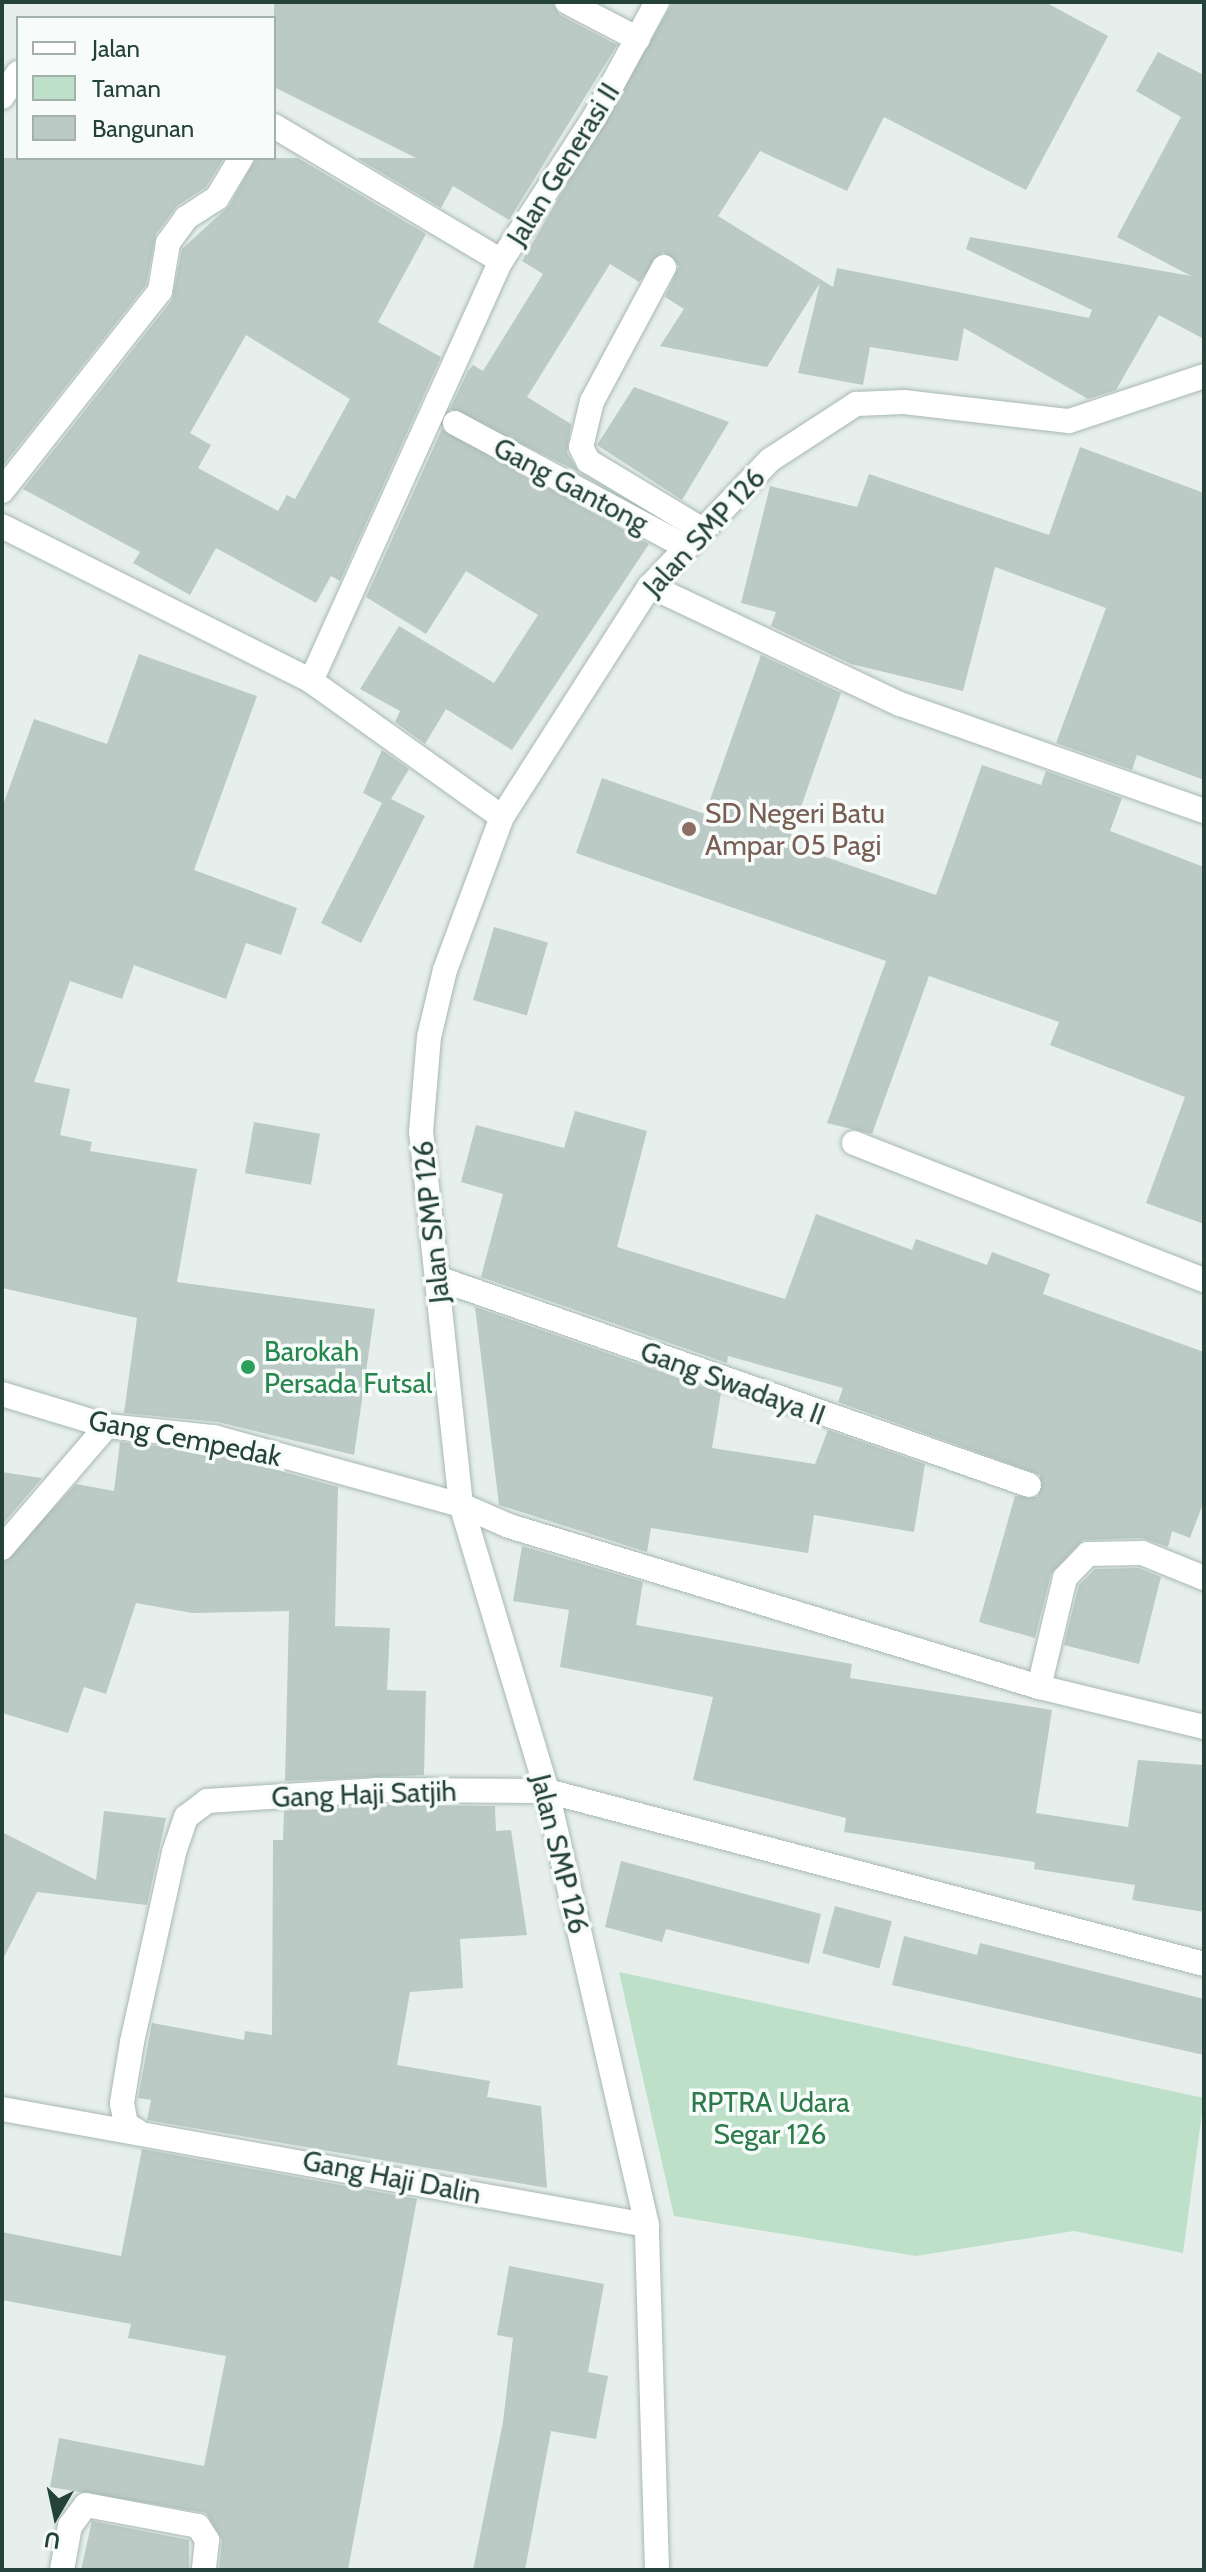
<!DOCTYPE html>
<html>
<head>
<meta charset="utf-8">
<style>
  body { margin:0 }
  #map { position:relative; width:1206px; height:2572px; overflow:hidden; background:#e6efeb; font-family:Cabin,sans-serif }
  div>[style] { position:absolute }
  .green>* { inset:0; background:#bfe0c8 }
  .building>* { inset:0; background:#bbcac4; transform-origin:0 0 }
  .roads { filter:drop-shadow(0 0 2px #a8b8b2) drop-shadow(0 0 2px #a8b8b2) }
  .street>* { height:24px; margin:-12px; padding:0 12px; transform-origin:12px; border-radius:12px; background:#fff }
  .dots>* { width:22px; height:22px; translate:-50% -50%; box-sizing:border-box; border:4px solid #f7fbf9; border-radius:50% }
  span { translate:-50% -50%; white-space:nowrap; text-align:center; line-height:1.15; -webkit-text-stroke:7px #f7fbf9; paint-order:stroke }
  .street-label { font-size:28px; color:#24423a }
  .education-label { font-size:28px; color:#785e54 }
  .left { translate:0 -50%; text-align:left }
  .leisure-label { font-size:28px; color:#27864d }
  .park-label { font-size:28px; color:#2d7a4b }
  .frame { position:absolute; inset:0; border:4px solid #24423a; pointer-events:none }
  .legend { position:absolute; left:16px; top:16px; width:260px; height:144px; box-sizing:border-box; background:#f7fbf9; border:2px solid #a3b1ad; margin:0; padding:10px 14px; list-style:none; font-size:24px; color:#24423a }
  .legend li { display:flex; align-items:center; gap:16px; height:40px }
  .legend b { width:40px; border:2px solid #a3b1ad }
  .north { position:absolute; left:16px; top:2476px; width:80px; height:80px; -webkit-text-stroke:6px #f7fbf9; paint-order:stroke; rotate:189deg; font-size:22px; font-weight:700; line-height:32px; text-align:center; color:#24423a }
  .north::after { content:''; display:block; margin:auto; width:28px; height:36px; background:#24423a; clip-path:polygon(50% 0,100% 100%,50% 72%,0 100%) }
</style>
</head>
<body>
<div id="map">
  <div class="green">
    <div style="clip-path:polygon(619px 1972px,1204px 2098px,1183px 2253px,1074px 2231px,916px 2256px,674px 2216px)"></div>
  </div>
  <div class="building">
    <div style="clip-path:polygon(274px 2px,552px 2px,560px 15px,617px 45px,509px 220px,453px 186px,441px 208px,357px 158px,416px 158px,274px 87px)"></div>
    <div style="clip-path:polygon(673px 2px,1045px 2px,1108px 36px,1026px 190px,884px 117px,847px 191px,760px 151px,718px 216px,833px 287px,837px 268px,1089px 318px,1092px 310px,966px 249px,970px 237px,1191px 276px,1117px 237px,1181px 117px,1136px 91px,1158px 52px,1204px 75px,1204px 339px,1159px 315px,1116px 390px,1088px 399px,964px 328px,958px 361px,870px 347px,863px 385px,798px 373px,820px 283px,767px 367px,660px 346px,684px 309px,665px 297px,679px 266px,663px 252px,639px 282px,610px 264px,527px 397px,571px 424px,567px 453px,579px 472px,450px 409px,468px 371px,473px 365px,483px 371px,543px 274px,522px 261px)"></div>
    <div style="clip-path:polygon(2px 158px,224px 158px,206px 187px,177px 206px,156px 234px,146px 285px,2px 467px)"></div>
    <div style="clip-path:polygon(evenodd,256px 158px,298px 158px,426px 234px,378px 322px,441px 357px,340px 581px,331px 576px,316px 603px,216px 548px,190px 595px,133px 563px,140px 552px,23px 489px,172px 300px,182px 249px,229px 206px,256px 158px,246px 335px,350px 399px,295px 499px,287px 495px,278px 511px,198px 468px,211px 445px,190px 433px,246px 335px)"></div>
    <div style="clip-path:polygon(634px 387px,729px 422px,682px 500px,597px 445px)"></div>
    <div style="clip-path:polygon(442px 429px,649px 544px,512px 750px,446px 709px,425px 744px,395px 722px,400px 711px,360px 689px,399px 626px,494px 683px,538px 615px,466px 571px,426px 634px,366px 597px)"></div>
    <div style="clip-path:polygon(1080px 447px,1204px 493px,1204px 780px,1137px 755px,1132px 770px,1056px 743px,1106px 608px,995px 567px,963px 691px,851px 664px,771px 626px,776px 612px,741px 603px,770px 486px,857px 507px,869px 474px,1049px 535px)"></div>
    <div style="clip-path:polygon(139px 654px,257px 696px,194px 870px,297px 908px,281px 955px,246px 943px,226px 999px,134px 965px,122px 999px,70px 981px,34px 1082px,70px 1089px,60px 1135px,92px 1142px,90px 1151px,197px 1169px,177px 1282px,375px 1309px,354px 1455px,218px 1422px,124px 1413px,137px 1318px,2px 1288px,2px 808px,34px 719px,107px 744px)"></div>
    <div style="clip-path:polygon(761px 655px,841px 693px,788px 844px,936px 895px,982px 765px,1041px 785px,1046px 771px,1122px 798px,1110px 831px,1204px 867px,1204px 1224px,1146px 1203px,1185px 1097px,1050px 1045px,1059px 1022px,929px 976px,872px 1134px,827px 1123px,886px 961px,576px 853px,602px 778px,705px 814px)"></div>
    <div style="clip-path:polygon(382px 750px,409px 769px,391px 799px,425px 816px,361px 943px,321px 923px,382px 803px,363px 793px)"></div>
    <div style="left:494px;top:927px;width:56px;height:76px;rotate:16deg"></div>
    <div style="clip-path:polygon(575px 1111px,647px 1131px,617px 1247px,785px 1299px,816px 1214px,912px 1250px,916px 1239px,987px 1265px,992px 1252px,1050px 1274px,1043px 1294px,1204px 1352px,1204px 1501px,1190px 1538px,1172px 1531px,1168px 1547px,1142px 1538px,1083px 1540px,1051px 1574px,1035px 1638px,979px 1622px,1015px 1496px,1038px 1497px,1040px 1475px,838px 1402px,843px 1388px,728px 1356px,727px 1363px,481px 1277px,503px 1194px,461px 1182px,476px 1125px,564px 1148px)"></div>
    <div style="left:254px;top:1122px;width:67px;height:52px;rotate:10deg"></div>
    <div style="clip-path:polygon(475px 1307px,721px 1393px,712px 1448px,815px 1464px,828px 1430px,925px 1464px,914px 1532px,814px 1515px,808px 1553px,651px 1528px,647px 1552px,499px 1505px)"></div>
    <div style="clip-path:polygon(120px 1442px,211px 1452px,338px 1487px,335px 1626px,390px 1628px,387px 1690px,426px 1691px,424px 1775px,285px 1781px,289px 1611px,192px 1613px,136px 1603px,106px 1694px,84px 1687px,68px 1733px,2px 1713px,2px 1563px,76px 1484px,114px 1491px)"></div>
    <div style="clip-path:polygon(2px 1472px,42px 1478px,2px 1525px)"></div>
    <div style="clip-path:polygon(522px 1546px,643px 1582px,636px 1625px,852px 1664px,850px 1678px,1052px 1710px,1036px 1813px,1128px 1827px,1138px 1760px,1204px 1765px,1204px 1912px,1132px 1900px,1135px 1885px,1034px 1869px,1035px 1862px,844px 1832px,846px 1818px,693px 1780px,713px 1697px,560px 1667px,569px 1610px,513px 1601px)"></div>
    <div style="clip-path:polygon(1139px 1568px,1161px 1577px,1139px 1664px,1064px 1645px,1079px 1585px,1095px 1569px)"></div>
    <div style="clip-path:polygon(375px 1805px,495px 1806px,496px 1831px,511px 1830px,527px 1935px,460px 1939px,463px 1988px,410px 1992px,397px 2065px,490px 2081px,487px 2097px,541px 2106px,547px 2188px,147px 2120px,151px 2100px,138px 2098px,152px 2023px,244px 2040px,245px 2031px,272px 2035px,273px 1840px,283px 1840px,284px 1811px)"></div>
    <div style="clip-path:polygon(104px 1811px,166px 1818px,147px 1905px,37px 1892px,2px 1961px,2px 1832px,96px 1880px)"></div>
    <div style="clip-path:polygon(621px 1861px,821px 1914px,809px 1964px,666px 1929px,662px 1942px,605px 1927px)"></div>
    <div style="left:835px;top:1906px;width:59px;height:49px;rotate:15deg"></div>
    <div style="clip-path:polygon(904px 1936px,977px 1955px,980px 1943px,1204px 1999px,1204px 2055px,892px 1985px)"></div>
    <div style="clip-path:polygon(142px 2149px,417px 2199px,348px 2570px,219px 2570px,222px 2540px,206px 2513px,50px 2487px,59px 2438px,204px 2466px,226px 2356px,128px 2338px,131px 2324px,2px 2300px,2px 2232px,121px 2256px)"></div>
    <div style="clip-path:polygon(509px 2266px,604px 2284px,588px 2372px,608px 2376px,596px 2439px,551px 2431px,525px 2570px,473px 2570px,503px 2422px,513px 2338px,497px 2335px)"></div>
    <div style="clip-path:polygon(92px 2521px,189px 2540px,189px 2570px,81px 2570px)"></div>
  </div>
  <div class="roads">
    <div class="street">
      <div style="left:567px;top:2px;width:80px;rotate:27.5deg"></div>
      <div style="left:2px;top:97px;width:29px;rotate:-56deg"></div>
      <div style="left:274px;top:126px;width:264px;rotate:30.7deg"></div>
      <div style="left:664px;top:267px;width:152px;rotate:118.2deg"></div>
      <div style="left:592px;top:401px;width:47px;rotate:103.4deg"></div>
      <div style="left:581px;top:447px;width:16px;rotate:63deg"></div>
      <div style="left:588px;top:461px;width:134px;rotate:31deg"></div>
      <div style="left:455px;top:423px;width:262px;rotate:28.2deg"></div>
      <div style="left:2px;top:491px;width:255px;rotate:-51.7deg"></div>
      <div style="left:160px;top:291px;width:49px;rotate:-80.5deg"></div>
      <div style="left:168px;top:243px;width:31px;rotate:-54deg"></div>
      <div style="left:186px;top:218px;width:37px;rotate:-33deg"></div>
      <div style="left:217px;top:198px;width:47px;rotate:-59deg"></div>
      <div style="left:2px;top:526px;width:346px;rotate:26.6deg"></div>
      <div style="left:311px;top:681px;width:234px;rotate:35.5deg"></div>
      <div style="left:650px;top:586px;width:276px;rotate:25.3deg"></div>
      <div style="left:900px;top:704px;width:322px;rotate:19.4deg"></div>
      <div style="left:311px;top:681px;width:461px;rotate:-65.7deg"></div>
      <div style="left:501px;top:261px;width:171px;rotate:-57deg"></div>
      <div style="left:594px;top:118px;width:132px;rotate:-61.5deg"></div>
      <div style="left:854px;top:1143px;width:376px;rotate:21.4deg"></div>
      <div style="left:437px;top:1278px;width:627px;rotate:19.27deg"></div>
      <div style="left:2px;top:1394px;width:110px;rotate:16.9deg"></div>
      <div style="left:107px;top:1426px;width:108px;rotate:5.9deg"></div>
      <div style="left:214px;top:1437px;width:256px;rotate:15.4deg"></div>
      <div style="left:461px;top:1505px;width:52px;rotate:23.6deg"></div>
      <div style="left:509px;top:1526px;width:554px;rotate:16.9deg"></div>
      <div style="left:2px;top:1548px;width:161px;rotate:-49.3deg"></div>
      <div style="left:1204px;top:1578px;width:67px;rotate:-158deg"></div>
      <div style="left:1142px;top:1553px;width:54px;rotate:178.9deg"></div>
      <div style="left:1088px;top:1554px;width:33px;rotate:134deg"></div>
      <div style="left:1065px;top:1578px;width:112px;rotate:103.4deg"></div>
      <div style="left:1039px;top:1687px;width:170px;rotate:13.6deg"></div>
      <div style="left:2px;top:2109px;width:655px;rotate:10.2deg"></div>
      <div style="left:137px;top:2131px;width:13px;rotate:-148deg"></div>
      <div style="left:126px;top:2124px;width:21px;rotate:-101deg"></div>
      <div style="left:122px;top:2103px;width:62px;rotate:-80.7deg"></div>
      <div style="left:132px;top:2042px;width:195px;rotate:-77.5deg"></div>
      <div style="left:174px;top:1852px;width:37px;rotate:-71deg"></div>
      <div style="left:186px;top:1817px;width:26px;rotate:-37deg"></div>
      <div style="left:207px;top:1801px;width:168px;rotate:-3.7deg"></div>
      <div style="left:375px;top:1790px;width:172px;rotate:0.3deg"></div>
      <div style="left:547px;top:1791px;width:679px;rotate:14.75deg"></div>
      <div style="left:62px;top:2570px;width:45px;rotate:-79.7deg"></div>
      <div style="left:70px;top:2526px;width:26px;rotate:-53deg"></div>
      <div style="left:86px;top:2505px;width:114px;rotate:10.6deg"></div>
      <div style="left:198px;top:2526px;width:17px;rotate:57deg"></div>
      <div style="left:207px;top:2540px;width:30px;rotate:96deg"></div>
      <div style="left:657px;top:2570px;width:345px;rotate:-91.7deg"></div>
      <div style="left:647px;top:2225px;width:445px;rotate:-103deg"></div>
      <div style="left:547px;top:1791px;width:299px;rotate:-106.7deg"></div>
      <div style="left:461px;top:1505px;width:375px;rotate:-96.1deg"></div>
      <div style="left:421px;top:1132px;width:95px;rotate:-85.2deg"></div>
      <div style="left:429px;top:1037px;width:69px;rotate:-76.6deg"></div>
      <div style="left:445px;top:970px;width:163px;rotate:-69.6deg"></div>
      <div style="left:502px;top:817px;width:274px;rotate:-57.4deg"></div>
      <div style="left:650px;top:586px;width:174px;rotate:-46.4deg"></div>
      <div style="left:770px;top:460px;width:103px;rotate:-33.1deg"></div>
      <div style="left:856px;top:404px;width:48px;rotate:-2.4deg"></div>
      <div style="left:904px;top:402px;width:166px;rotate:6.6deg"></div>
      <div style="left:1069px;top:421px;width:142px;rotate:-18.4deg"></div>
    </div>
  </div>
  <div class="dots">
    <div style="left:689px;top:829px;background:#8d6e63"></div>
    <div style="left:248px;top:1367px;background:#2e9e5b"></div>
  </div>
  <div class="street-label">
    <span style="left:563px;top:164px;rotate:-58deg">Jalan Generasi II</span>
    <span style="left:571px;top:485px;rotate:28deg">Gang Gantong</span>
    <span style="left:704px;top:532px;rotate:-47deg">Jalan SMP 126</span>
    <span style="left:431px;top:1222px;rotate:-96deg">Jalan SMP 126</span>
    <span style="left:733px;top:1383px;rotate:20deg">Gang Swadaya II</span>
    <span style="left:185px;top:1438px;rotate:11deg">Gang Cempedak</span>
    <span style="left:364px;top:1794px;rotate:-2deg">Gang Haji Satjih</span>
    <span style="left:560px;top:1854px;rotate:76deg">Jalan SMP 126</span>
    <span style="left:392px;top:2177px;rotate:11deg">Gang Haji Dalin</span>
  </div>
  <div class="education-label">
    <span class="left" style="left:705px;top:829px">SD Negeri Batu<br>Ampar 05 Pagi</span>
  </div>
  <div class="leisure-label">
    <span class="left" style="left:264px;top:1367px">Barokah<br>Persada Futsal</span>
  </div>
  <div class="park-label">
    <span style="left:770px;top:2118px">RPTRA Udara<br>Segar 126</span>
  </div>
  <div class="frame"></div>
  <ul class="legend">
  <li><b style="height:10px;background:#fff"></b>Jalan</li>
  <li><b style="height:22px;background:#bfe0c8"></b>Taman</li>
  <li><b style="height:22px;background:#bbcac4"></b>Bangunan</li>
  </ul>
  <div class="north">U</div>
</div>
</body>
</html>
